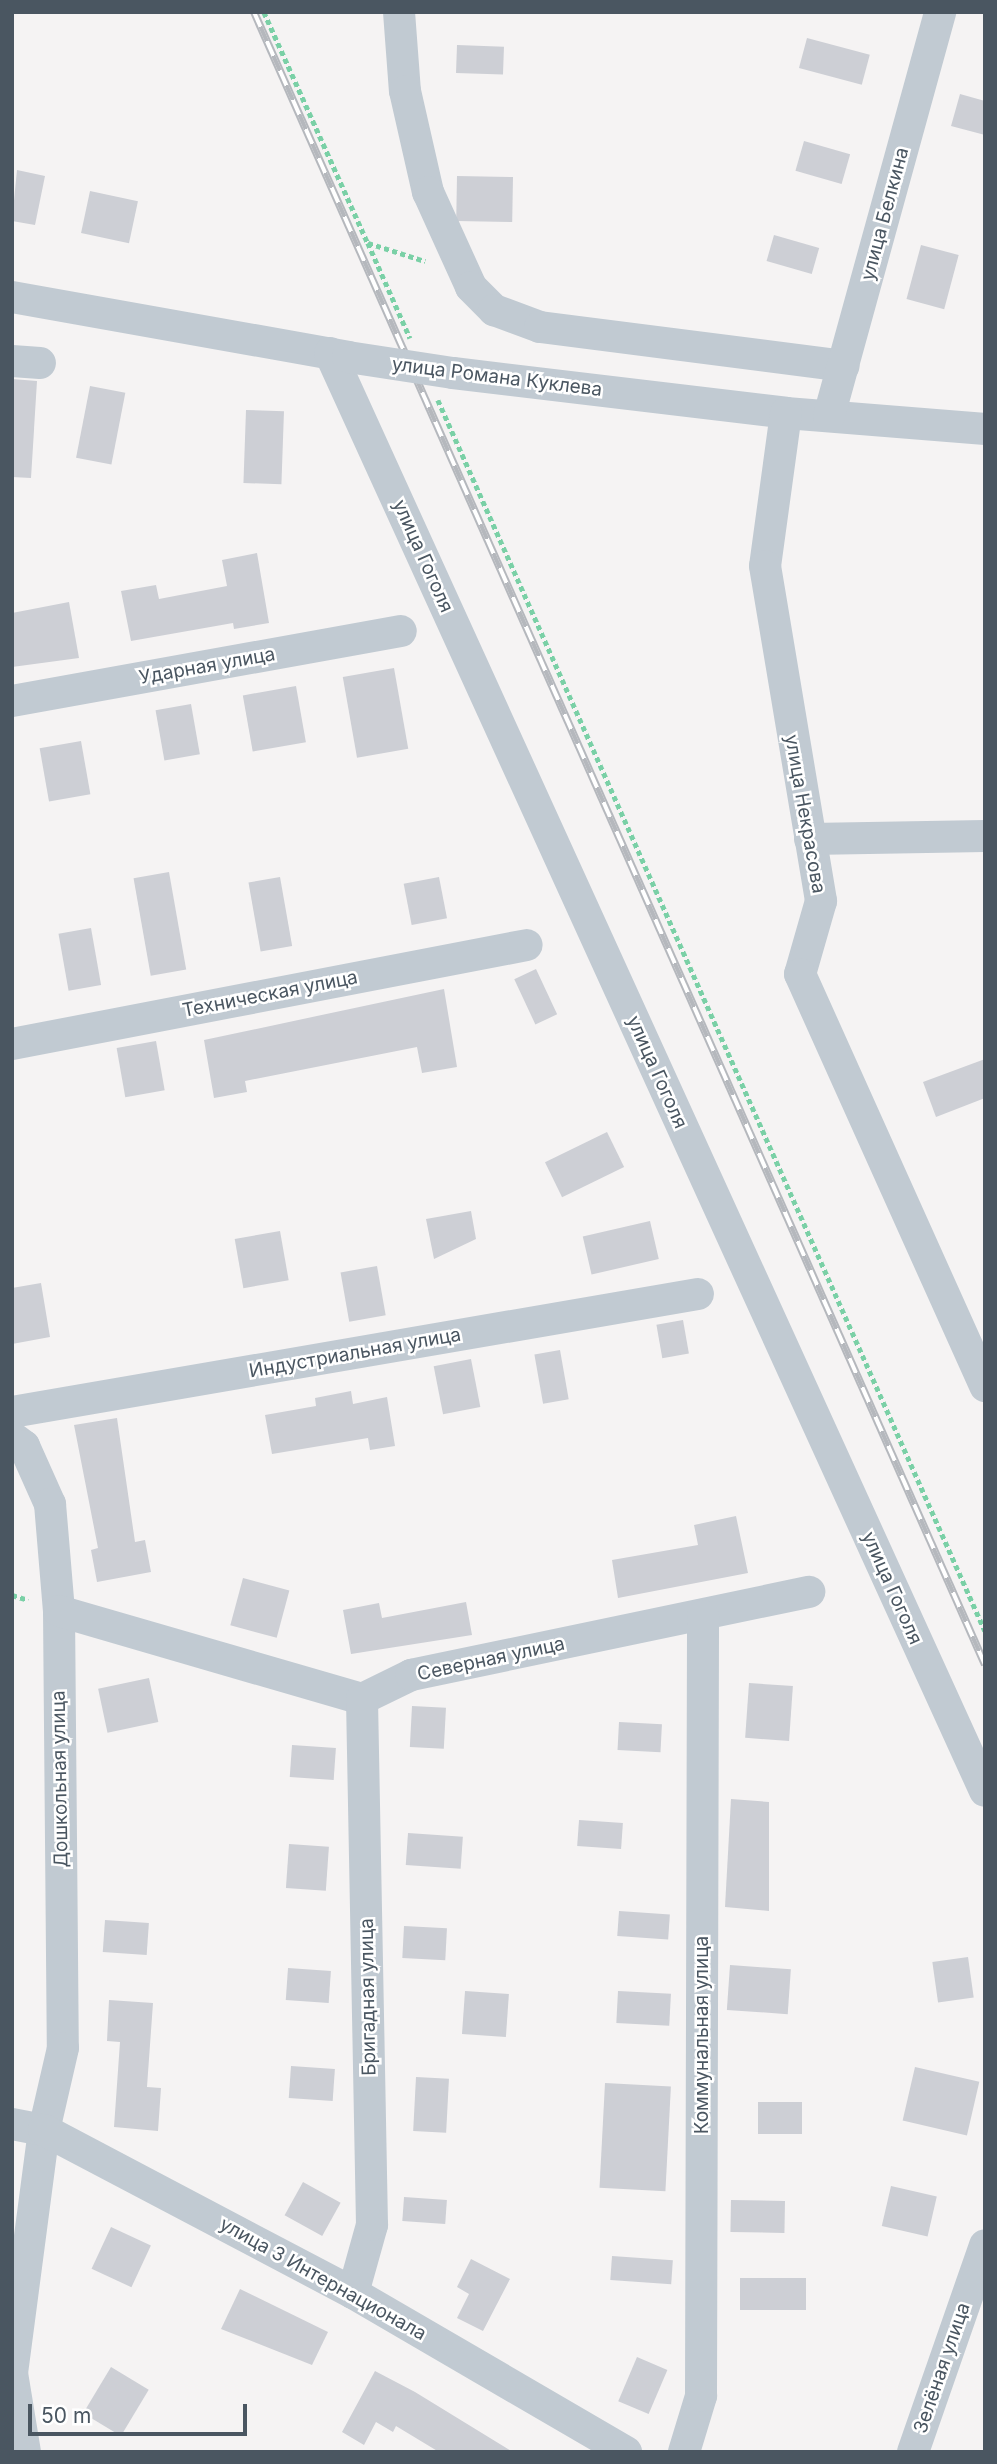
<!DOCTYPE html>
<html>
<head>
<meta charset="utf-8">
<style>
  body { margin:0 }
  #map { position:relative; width:997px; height:2464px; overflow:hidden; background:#f5f3f3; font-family:Inter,sans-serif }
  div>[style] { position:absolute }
  .building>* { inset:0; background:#cdcfd5; transform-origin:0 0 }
  .path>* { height:4.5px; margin-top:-2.25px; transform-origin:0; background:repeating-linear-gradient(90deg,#7ad0a6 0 5px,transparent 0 8.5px) }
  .minor>* { height:32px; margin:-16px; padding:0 16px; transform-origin:16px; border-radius:16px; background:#c1cad2 }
  .rail>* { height:8px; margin-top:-4px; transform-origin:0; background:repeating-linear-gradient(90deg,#fff 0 16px,#b5b8bd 0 32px); box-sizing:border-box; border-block:2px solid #b5b8bd }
  .minor-bridge>* { height:32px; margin:-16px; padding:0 16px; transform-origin:16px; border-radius:16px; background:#c1cad2 }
  span { translate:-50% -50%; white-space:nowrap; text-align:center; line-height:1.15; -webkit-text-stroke:5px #fff; paint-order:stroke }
  .street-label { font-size:19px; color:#4a5661 }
  .frame { position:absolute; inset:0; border:14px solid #4a5661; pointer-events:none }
  .scale { position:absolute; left:28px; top:2404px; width:219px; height:32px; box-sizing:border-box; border:4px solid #4a5661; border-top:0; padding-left:9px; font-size:21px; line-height:24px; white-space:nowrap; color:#4a5661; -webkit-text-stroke:5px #fff; paint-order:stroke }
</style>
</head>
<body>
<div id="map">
  <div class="building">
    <div style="left:807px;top:38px;width:65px;height:31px;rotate:15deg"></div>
    <div style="left:457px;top:45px;width:47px;height:28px;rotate:2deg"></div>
    <div style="clip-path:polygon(960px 94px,985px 101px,985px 135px,951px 126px)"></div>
    <div style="left:804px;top:141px;width:48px;height:31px;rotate:16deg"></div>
    <div style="clip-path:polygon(17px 170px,45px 176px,35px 225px,12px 221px)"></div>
    <div style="left:457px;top:176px;width:56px;height:45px;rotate:1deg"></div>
    <div style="left:90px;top:191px;width:49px;height:43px;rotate:12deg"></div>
    <div style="left:774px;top:235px;width:47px;height:27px;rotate:16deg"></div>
    <div style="left:921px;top:245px;width:39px;height:56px;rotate:15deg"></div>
    <div style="clip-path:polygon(12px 379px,37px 381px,31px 478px,12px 477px)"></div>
    <div style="left:90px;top:386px;width:36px;height:73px;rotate:11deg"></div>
    <div style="left:246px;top:410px;width:38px;height:73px;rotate:2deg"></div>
    <div style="clip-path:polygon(257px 553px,269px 623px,234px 629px,233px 623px,131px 641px,121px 591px,156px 585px,159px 599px,227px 586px,222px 560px)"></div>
    <div style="clip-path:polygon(69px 602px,79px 658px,12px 667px,12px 613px)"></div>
    <div style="left:394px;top:668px;width:82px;height:52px;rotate:80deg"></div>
    <div style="left:296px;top:686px;width:57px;height:54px;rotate:80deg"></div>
    <div style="left:191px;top:704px;width:51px;height:36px;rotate:80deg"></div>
    <div style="left:81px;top:741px;width:54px;height:42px;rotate:80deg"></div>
    <div style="left:169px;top:872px;width:99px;height:36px;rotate:80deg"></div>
    <div style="left:280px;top:877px;width:70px;height:32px;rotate:80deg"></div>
    <div style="left:439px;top:877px;width:42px;height:36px;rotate:79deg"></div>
    <div style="left:91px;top:928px;width:58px;height:33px;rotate:80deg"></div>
    <div style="left:536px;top:969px;width:50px;height:24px;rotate:65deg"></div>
    <div style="clip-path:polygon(444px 989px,457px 1067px,422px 1073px,417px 1047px,245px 1081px,247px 1092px,214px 1098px,204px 1040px)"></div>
    <div style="left:156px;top:1041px;width:50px;height:40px;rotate:80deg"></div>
    <div style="clip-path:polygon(985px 1059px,985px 1098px,936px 1117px,923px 1082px)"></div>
    <div style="left:607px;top:1132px;width:39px;height:69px;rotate:64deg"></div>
    <div style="clip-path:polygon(471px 1211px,476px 1239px,434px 1259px,426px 1219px)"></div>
    <div style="left:650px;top:1221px;width:39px;height:69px;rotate:77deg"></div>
    <div style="left:280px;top:1231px;width:50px;height:46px;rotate:80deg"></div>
    <div style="left:377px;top:1266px;width:50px;height:37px;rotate:80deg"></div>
    <div style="clip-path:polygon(41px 1283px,50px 1337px,12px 1344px,12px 1288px)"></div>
    <div style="left:683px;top:1320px;width:34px;height:27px;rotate:80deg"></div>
    <div style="left:560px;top:1350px;width:50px;height:26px;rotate:80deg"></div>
    <div style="left:471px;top:1359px;width:49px;height:38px;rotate:79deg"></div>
    <div style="clip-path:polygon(351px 1391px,353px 1404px,387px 1397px,395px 1446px,370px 1450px,368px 1438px,272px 1454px,265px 1415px,316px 1406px,315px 1398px)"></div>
    <div style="clip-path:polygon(117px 1418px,135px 1542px,145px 1540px,151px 1572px,97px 1582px,91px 1550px,98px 1548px,74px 1425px)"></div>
    <div style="clip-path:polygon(736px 1516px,748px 1573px,618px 1598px,612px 1560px,698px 1545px,694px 1525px)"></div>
    <div style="left:243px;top:1578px;width:48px;height:49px;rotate:15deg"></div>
    <div style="clip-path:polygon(466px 1602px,472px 1635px,351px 1654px,343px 1610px,379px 1603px,382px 1618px)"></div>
    <div style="left:149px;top:1678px;width:45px;height:52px;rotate:78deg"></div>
    <div style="left:749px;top:1683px;width:44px;height:55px;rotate:4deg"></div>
    <div style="left:412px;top:1706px;width:34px;height:41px;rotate:3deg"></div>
    <div style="left:619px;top:1722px;width:43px;height:28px;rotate:3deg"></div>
    <div style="left:292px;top:1745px;width:44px;height:32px;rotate:4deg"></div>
    <div style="clip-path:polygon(731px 1799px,769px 1802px,769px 1911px,725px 1907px)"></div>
    <div style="left:579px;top:1820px;width:44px;height:26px;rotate:4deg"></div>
    <div style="left:408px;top:1833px;width:55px;height:32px;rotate:4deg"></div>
    <div style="left:289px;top:1844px;width:40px;height:44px;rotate:4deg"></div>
    <div style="left:619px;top:1911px;width:51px;height:25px;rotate:4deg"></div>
    <div style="left:105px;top:1920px;width:44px;height:32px;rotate:4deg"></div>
    <div style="left:404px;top:1926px;width:43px;height:32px;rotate:3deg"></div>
    <div style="left:968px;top:1957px;width:41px;height:36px;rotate:82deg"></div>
    <div style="left:730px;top:1965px;width:61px;height:45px;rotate:4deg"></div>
    <div style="left:288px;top:1968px;width:43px;height:32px;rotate:4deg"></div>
    <div style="left:465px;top:1991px;width:44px;height:43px;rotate:4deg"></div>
    <div style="left:618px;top:1991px;width:53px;height:32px;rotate:3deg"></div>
    <div style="clip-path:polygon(109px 2000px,153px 2003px,147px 2087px,161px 2088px,158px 2131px,114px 2127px,120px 2042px,107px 2041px)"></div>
    <div style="left:291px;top:2066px;width:44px;height:32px;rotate:4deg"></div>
    <div style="left:915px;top:2067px;width:66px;height:55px;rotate:13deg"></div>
    <div style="left:416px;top:2077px;width:33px;height:54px;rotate:3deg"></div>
    <div style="left:605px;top:2083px;width:66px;height:105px;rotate:3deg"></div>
    <div style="left:758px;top:2102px;width:44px;height:32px"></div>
    <div style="left:303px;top:2182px;width:43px;height:38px;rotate:29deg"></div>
    <div style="left:891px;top:2186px;width:47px;height:41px;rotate:13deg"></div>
    <div style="left:404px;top:2197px;width:43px;height:24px;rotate:4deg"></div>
    <div style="left:731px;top:2200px;width:54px;height:32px;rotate:1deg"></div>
    <div style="left:111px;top:2227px;width:44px;height:46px;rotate:25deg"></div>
    <div style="left:612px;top:2256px;width:61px;height:24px;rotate:4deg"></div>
    <div style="clip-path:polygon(471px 2259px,510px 2279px,483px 2331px,457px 2318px,469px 2294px,457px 2287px)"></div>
    <div style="left:740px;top:2278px;width:66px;height:32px"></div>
    <div style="clip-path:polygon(240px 2289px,328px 2332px,312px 2365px,221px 2329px)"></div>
    <div style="left:637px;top:2357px;width:33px;height:48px;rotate:23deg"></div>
    <div style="left:111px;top:2367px;width:44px;height:54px;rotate:31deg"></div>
    <div style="clip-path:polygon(375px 2371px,415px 2392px,513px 2452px,439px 2452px,396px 2426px,393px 2432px,376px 2422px,364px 2445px,342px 2432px)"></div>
  </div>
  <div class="path">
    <div style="left:264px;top:12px;width:253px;rotate:65.8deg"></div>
    <div style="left:368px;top:243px;width:60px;rotate:17.5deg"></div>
    <div style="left:368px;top:243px;width:104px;rotate:66.1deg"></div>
    <div style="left:438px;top:400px;width:1347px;rotate:66.04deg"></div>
    <div style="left:12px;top:1595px;width:17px;rotate:17deg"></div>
  </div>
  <div class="minor">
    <div style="left:399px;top:12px;width:79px;rotate:85.7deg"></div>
    <div style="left:405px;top:91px;width:104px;rotate:77.2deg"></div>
    <div style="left:428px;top:192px;width:104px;rotate:65.6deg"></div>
    <div style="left:471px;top:287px;width:33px;rotate:45deg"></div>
    <div style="left:494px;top:310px;width:49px;rotate:20.3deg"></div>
    <div style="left:540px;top:327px;width:306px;rotate:7.3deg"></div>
    <div style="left:12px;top:297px;width:341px;rotate:10.1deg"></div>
    <div style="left:330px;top:353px;width:1580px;rotate:65.51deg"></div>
    <div style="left:12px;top:361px;width:28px;rotate:4deg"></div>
    <div style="left:453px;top:373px;width:335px;rotate:6.8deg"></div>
    <div style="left:786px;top:413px;width:200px;rotate:4.6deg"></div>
    <div style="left:786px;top:413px;width:154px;rotate:97.8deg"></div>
    <div style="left:765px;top:566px;width:340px;rotate:80.5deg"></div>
    <div style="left:821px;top:901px;width:76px;rotate:106deg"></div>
    <div style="left:800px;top:974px;width:452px;rotate:65.8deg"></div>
    <div style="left:829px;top:416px;width:419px;rotate:-74.6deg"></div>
    <div style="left:12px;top:701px;width:395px;rotate:-10.2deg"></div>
    <div style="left:810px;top:839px;width:175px;rotate:-1deg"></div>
    <div style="left:12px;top:1044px;width:524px;rotate:-10.88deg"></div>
    <div style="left:12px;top:1412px;width:696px;rotate:-9.76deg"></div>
    <div style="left:12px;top:1437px;width:15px;rotate:37deg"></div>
    <div style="left:24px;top:1446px;width:64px;rotate:65.9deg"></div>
    <div style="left:50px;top:1504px;width:107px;rotate:85.2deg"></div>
    <div style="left:59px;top:1611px;width:437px;rotate:89.5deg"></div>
    <div style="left:63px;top:2048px;width:84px;rotate:103deg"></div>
    <div style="left:44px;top:2130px;width:245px;rotate:97.5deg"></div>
    <div style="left:12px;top:2373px;width:80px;rotate:80.7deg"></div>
    <div style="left:59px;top:1611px;width:316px;rotate:16.2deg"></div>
    <div style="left:362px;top:1699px;width:55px;rotate:-26.1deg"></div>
    <div style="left:411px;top:1675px;width:407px;rotate:-11.8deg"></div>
    <div style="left:12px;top:2124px;width:33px;rotate:11deg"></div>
    <div style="left:44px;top:2130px;width:349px;rotate:27.8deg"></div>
    <div style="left:353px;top:2293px;width:316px;rotate:30.2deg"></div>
    <div style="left:353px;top:2293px;width:71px;rotate:-74.4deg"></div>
    <div style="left:372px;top:2225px;width:526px;rotate:-91.09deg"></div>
    <div style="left:684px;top:2452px;width:59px;rotate:-73.1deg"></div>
    <div style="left:701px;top:2396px;width:780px;rotate:-89.85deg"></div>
    <div style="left:913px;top:2452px;width:219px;rotate:-70.8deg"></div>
  </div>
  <div class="rail">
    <div style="left:254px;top:12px;width:1807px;rotate:66.14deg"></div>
  </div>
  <div class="minor-bridge">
    <div style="left:348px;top:357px;width:106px;rotate:8.7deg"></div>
  </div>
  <div class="street-label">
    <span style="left:885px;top:214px;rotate:-75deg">улица Белкина</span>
    <span style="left:497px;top:377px;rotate:7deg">улица Романа Куклева</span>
    <span style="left:423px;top:556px;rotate:66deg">улица Гоголя</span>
    <span style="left:207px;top:666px;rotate:-10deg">Ударная улица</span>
    <span style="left:805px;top:814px;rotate:80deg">улица Некрасова</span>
    <span style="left:270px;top:994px;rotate:-11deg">Техническая улица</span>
    <span style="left:657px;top:1072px;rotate:66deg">улица Гоголя</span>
    <span style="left:355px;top:1353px;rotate:-10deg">Индустриальная улица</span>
    <span style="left:892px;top:1588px;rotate:66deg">улица Гоголя</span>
    <span style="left:491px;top:1659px;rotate:-12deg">Северная улица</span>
    <span style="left:60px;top:1779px;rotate:-91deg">Дошкольная улица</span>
    <span style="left:368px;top:1997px;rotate:-91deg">Бригадная улица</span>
    <span style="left:702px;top:2035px;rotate:-90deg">Коммунальная улица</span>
    <span style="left:323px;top:2279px;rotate:29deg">улица 3 Интернационала</span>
    <span style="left:942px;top:2368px;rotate:-71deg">Зелёная улица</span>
  </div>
  <div class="frame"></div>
  <div class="scale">50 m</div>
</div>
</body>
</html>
